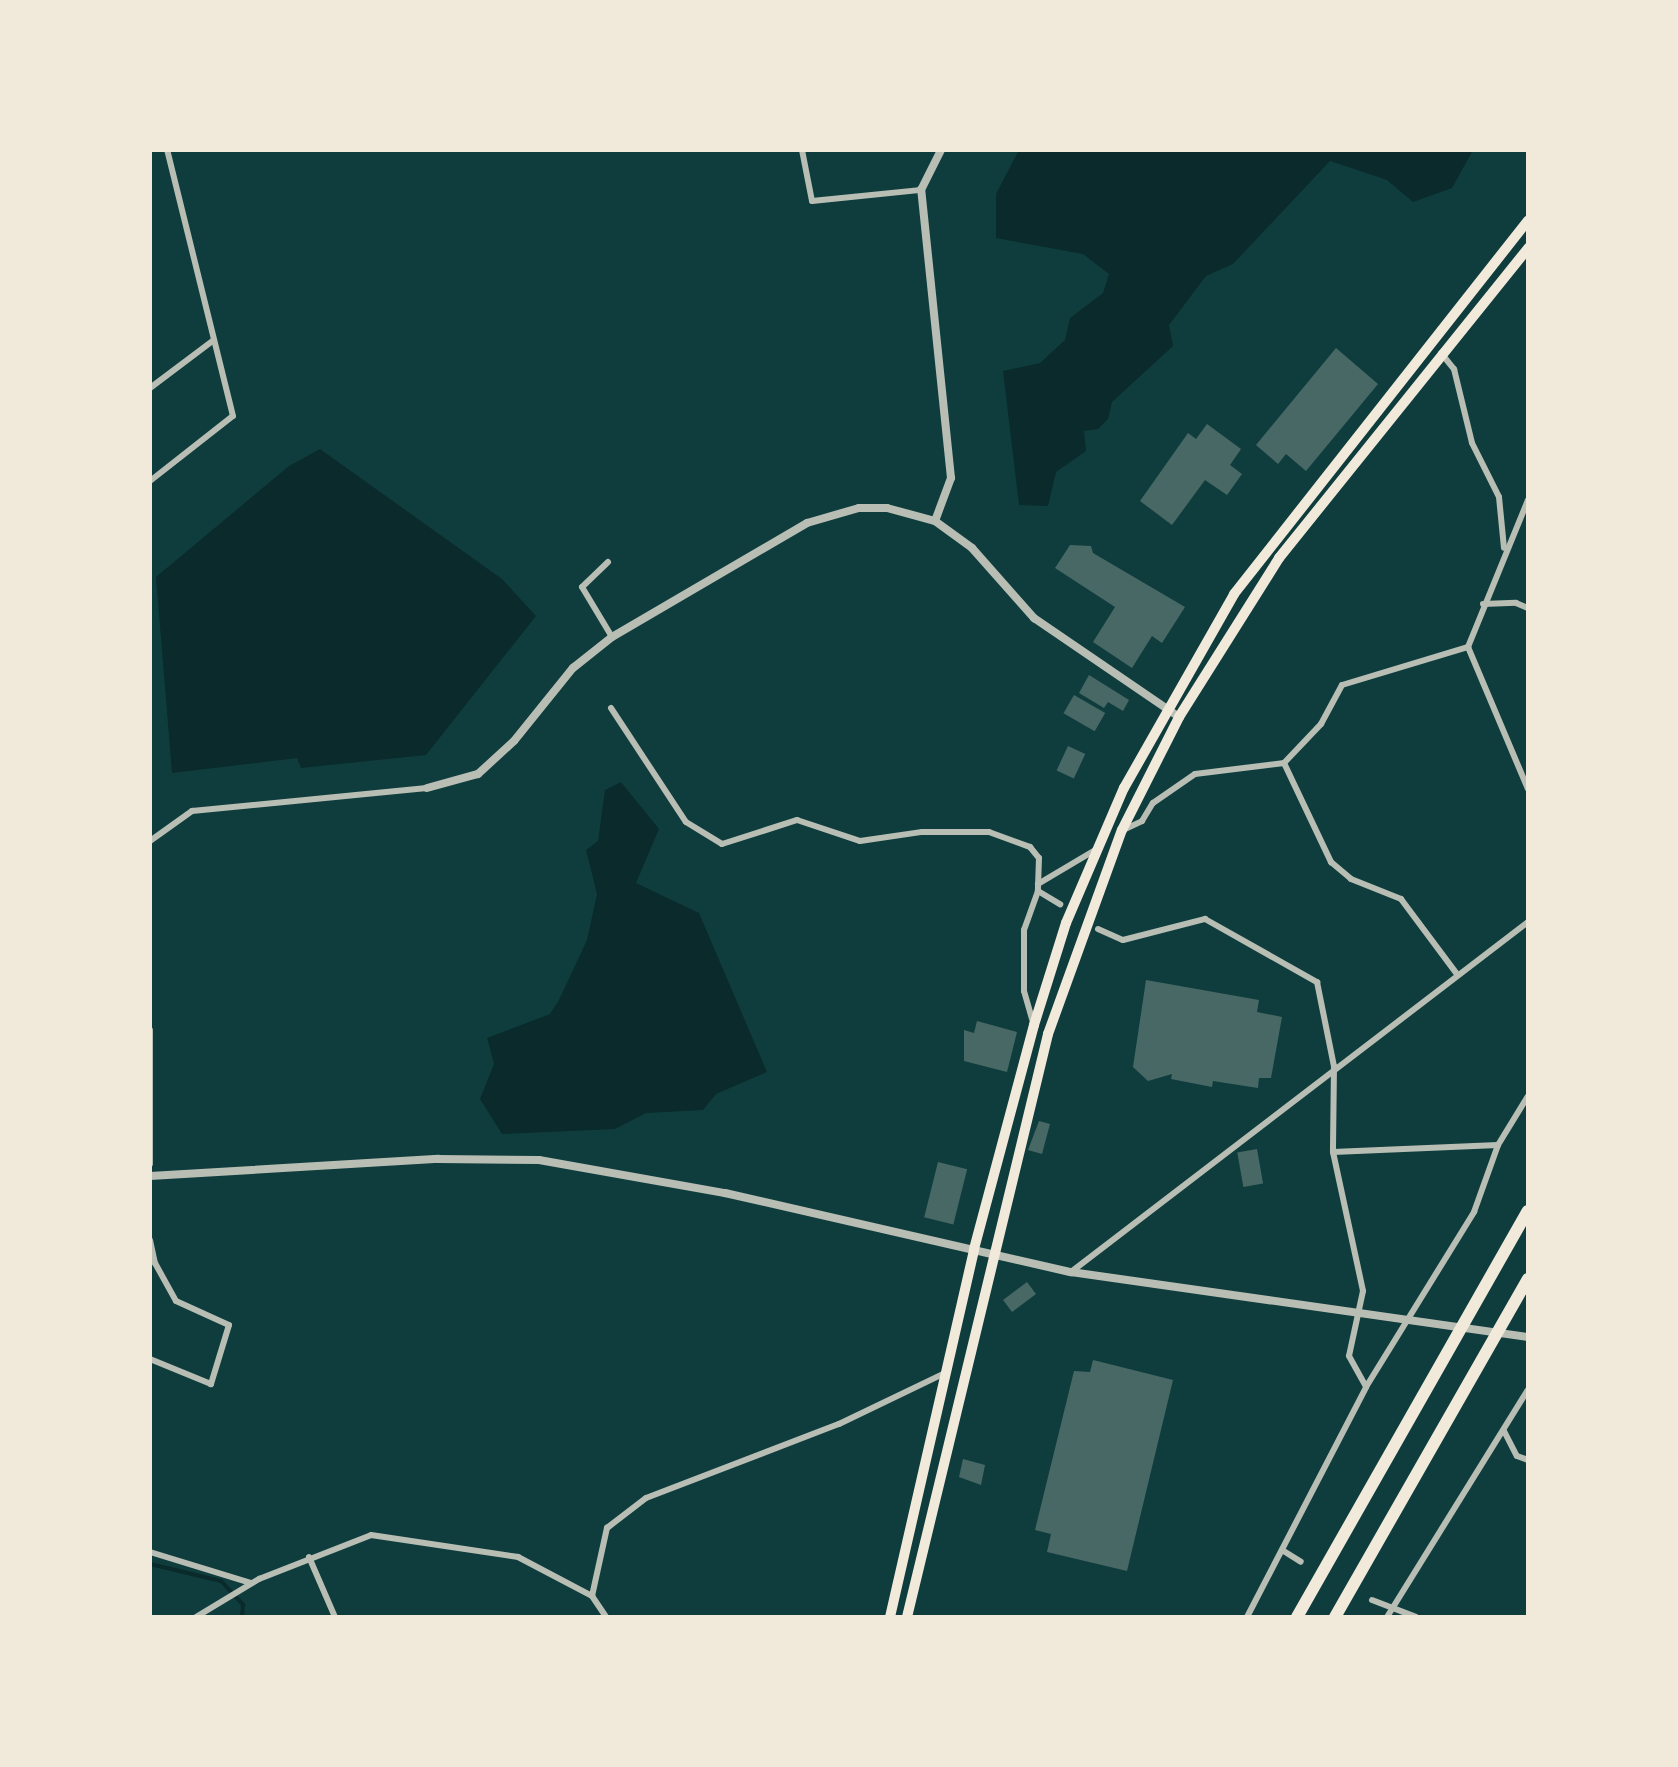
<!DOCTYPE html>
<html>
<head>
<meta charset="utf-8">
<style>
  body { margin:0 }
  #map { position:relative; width:1678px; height:1767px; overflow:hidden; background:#0f3d3e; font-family:Lora,serif }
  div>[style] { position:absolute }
  .water>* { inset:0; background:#0a2a2b }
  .stream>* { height:4px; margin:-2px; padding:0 2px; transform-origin:2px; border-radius:2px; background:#0a2a2b }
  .building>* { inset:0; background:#486865; transform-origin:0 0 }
  .minor>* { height:6px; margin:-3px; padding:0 3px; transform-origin:3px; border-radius:3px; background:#b8beb3 }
  .tertiary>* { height:8px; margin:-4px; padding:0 4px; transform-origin:4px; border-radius:4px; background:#b8beb3 }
  .primary>* { height:10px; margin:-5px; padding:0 5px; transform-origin:5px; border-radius:5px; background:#f1e9da }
  .motorway>* { height:12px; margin:-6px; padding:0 6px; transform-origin:6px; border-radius:6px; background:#f1e9da }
  span { translate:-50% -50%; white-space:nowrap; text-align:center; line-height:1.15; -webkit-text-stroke:6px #f1e9da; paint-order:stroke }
  .frame { position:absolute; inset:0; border:152px solid #f1e9da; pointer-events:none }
</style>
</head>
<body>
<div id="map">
  <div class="water">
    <div style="clip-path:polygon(1019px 150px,1473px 150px,1452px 188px,1413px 202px,1387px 180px,1330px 161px,1233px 264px,1206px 276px,1169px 325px,1173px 346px,1112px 402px,1108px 419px,1098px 429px,1084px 431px,1086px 451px,1056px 472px,1048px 506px,1019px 505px,1003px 371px,1040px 363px,1065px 340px,1070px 318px,1103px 293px,1109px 274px,1083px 254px,996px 238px,996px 194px)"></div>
    <div style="clip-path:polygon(320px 449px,502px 579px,536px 616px,426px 755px,301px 768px,297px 758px,172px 773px,156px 577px,289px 466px)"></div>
    <div style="clip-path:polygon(621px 782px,659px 829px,636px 883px,699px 913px,767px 1072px,716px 1094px,703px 1110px,646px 1113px,615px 1129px,502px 1134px,480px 1099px,494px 1064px,487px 1038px,550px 1014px,559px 1000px,587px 940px,597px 894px,586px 850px,598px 841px,605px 790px)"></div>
  </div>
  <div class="stream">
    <div style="left:150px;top:1564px;width:73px;rotate:13.5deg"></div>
    <div style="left:221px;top:1581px;width:33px;rotate:47deg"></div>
    <div style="left:243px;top:1605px;width:12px;rotate:95deg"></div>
  </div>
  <div class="building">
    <div style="clip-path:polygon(1336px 348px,1378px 384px,1306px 471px,1286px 454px,1278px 464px,1256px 445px)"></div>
    <div style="clip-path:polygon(1207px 424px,1241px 449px,1230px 465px,1242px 474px,1227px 495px,1205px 480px,1172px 525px,1140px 501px,1188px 433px,1196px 439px)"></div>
    <div style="clip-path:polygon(1070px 545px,1091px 546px,1093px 553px,1185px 607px,1162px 643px,1152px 636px,1132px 668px,1093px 642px,1115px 607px,1055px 568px)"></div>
    <div style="clip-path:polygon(1089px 675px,1129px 700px,1123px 711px,1108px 702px,1104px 708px,1079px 693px)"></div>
    <div style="left:1074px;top:695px;width:36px;height:21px;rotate:30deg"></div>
    <div style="left:1068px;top:746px;width:19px;height:27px;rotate:25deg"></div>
    <div style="clip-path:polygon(1146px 980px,1259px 1000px,1257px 1012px,1282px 1017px,1271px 1078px,1259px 1078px,1258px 1088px,1213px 1081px,1212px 1087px,1171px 1079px,1172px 1074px,1148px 1081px,1133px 1067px)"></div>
    <div style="clip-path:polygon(977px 1021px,1017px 1032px,1007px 1072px,964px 1061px,964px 1030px,974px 1033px)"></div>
    <div style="clip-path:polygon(1039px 1121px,1050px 1124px,1042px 1154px,1028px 1150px)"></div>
    <div style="left:1257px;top:1149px;width:35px;height:20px;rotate:80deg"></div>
    <div style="left:938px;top:1162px;width:30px;height:57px;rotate:14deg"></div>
    <div style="left:1027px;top:1282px;width:15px;height:30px;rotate:53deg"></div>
    <div style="clip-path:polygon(1093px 1360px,1173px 1380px,1127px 1571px,1047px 1552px,1051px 1534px,1035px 1530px,1074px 1371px,1090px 1372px)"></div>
    <div style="clip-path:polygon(963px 1459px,985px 1465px,981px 1485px,959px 1477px)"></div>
  </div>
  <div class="minor">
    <div style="left:802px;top:150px;width:52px;rotate:78.9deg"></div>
    <div style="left:812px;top:201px;width:110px;rotate:-5.8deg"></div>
    <div style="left:1441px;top:353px;width:21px;rotate:51deg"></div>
    <div style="left:1454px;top:369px;width:76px;rotate:76.3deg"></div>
    <div style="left:1472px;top:443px;width:60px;rotate:63.4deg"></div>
    <div style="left:1499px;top:497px;width:51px;rotate:84.4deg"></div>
    <div style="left:150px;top:388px;width:80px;rotate:-36.9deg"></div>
    <div style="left:150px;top:481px;width:105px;rotate:-38.1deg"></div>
    <div style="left:233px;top:416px;width:274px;rotate:-103.9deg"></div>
    <div style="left:1528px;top:500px;width:159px;rotate:112.2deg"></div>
    <div style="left:1468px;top:647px;width:154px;rotate:67.1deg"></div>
    <div style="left:608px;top:562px;width:36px;rotate:136deg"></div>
    <div style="left:582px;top:587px;width:58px;rotate:59deg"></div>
    <div style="left:1483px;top:604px;width:33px;rotate:-2deg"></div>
    <div style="left:1516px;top:603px;width:13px;rotate:23deg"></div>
    <div style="left:611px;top:708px;width:136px;rotate:56.7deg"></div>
    <div style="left:686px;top:822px;width:42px;rotate:31.4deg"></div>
    <div style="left:722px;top:844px;width:79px;rotate:-17.7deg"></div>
    <div style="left:797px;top:820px;width:66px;rotate:18.4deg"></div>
    <div style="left:860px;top:841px;width:63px;rotate:-8.3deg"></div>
    <div style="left:922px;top:832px;width:67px"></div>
    <div style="left:989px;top:832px;width:44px;rotate:20.1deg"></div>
    <div style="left:1030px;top:847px;width:14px;rotate:51deg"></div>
    <div style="left:1039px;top:858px;width:33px;rotate:92deg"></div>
    <div style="left:1038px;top:891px;width:41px;rotate:109.7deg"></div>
    <div style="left:1024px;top:930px;width:61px;rotate:90deg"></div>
    <div style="left:1024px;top:991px;width:33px;rotate:74deg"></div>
    <div style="left:1284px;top:763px;width:110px;rotate:64.6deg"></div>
    <div style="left:1331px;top:862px;width:26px;rotate:40deg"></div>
    <div style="left:1351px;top:879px;width:54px;rotate:21.8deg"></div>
    <div style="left:1401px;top:899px;width:94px;rotate:53.3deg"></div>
    <div style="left:1123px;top:830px;width:21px;rotate:-25deg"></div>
    <div style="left:1142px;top:821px;width:21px;rotate:-59deg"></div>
    <div style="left:1153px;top:803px;width:51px;rotate:-34.6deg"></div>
    <div style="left:1195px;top:774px;width:90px;rotate:-7deg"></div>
    <div style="left:1284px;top:763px;width:54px;rotate:-46.5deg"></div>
    <div style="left:1321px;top:724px;width:44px;rotate:-61.7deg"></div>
    <div style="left:1342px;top:685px;width:132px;rotate:-16.8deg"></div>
    <div style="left:150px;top:841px;width:52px;rotate:-35.5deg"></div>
    <div style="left:192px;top:811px;width:236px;rotate:-5.6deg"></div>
    <div style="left:1038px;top:884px;width:69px;rotate:-30.7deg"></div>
    <div style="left:1038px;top:891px;width:26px;rotate:31deg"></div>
    <div style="left:1098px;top:929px;width:27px;rotate:24deg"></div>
    <div style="left:1123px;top:940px;width:85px;rotate:-14.4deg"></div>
    <div style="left:1205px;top:919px;width:129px;rotate:29.4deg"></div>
    <div style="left:1317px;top:982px;width:86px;rotate:78.6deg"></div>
    <div style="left:1334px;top:1066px;width:86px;rotate:90.7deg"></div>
    <div style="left:1333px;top:1152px;width:142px;rotate:77.8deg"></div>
    <div style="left:1363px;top:1291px;width:66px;rotate:102.2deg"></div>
    <div style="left:1349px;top:1356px;width:35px;rotate:61deg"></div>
    <div style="left:150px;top:1030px;width:134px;rotate:90deg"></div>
    <div style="left:1333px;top:1152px;width:165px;rotate:-2.4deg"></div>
    <div style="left:150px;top:1240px;width:24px;rotate:78deg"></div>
    <div style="left:155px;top:1263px;width:43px;rotate:61.1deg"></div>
    <div style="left:176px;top:1301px;width:58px;rotate:24.4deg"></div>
    <div style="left:229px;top:1325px;width:62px;rotate:107deg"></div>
    <div style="left:211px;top:1384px;width:66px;rotate:-157.7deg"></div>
    <div style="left:1071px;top:1272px;width:576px;rotate:-37.45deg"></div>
    <div style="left:1504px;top:1431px;width:28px;rotate:63deg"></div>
    <div style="left:1517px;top:1456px;width:12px;rotate:20deg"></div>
    <div style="left:1282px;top:1550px;width:22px;rotate:32deg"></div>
    <div style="left:150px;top:1552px;width:106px;rotate:17.1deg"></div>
    <div style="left:309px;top:1557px;width:65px;rotate:66.6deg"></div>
    <div style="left:592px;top:1596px;width:70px;rotate:-77.6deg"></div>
    <div style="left:607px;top:1528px;width:49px;rotate:-37.6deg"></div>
    <div style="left:646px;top:1498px;width:207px;rotate:-21deg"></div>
    <div style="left:839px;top:1424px;width:118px;rotate:-25.7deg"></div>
    <div style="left:1372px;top:1600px;width:47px;rotate:21.1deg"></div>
    <div style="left:196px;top:1617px;width:74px;rotate:-31.1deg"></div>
    <div style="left:259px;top:1579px;width:120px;rotate:-21.4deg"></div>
    <div style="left:371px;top:1535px;width:149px;rotate:8.5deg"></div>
    <div style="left:518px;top:1557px;width:84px;rotate:27.8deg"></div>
    <div style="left:592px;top:1596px;width:25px;rotate:56deg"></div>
    <div style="left:1247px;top:1617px;width:259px;rotate:-62.6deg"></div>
    <div style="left:1366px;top:1387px;width:206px;rotate:-58.3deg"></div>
    <div style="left:1474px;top:1212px;width:71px;rotate:-70.3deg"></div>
    <div style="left:1498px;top:1145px;width:57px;rotate:-58.5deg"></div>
    <div style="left:1387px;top:1617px;width:267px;rotate:-58.2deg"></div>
  </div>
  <div class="tertiary">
    <div style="left:935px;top:521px;width:46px;rotate:-69.6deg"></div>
    <div style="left:951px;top:478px;width:290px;rotate:-95.9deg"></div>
    <div style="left:921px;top:190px;width:45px;rotate:-63.4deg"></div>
    <div style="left:427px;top:788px;width:53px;rotate:-15.4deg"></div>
    <div style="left:478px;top:774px;width:49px;rotate:-42.5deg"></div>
    <div style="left:514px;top:741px;width:94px;rotate:-51.1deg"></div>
    <div style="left:573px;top:668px;width:50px;rotate:-38.5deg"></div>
    <div style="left:612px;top:637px;width:226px;rotate:-30.3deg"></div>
    <div style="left:807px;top:523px;width:54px;rotate:-16.1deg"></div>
    <div style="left:859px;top:508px;width:28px"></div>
    <div style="left:887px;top:508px;width:50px;rotate:15.2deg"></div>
    <div style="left:935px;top:521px;width:46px;rotate:36.1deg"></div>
    <div style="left:972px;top:548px;width:94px;rotate:48.5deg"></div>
    <div style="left:1034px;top:618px;width:176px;rotate:34.3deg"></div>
    <div style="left:150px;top:1176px;width:289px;rotate:-3.4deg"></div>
    <div style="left:438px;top:1159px;width:101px;rotate:0.6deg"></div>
    <div style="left:539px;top:1160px;width:189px;rotate:10.1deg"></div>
    <div style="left:725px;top:1193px;width:355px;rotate:12.9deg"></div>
    <div style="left:1071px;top:1272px;width:462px;rotate:8.1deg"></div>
  </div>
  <div class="primary">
    <div style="left:890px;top:1617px;width:377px;rotate:-77.1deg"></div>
    <div style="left:974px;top:1249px;width:232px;rotate:-75deg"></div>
    <div style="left:1034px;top:1025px;width:107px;rotate:-72.6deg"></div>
    <div style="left:1066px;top:923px;width:147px;rotate:-66.8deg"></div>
    <div style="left:1124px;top:788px;width:223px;rotate:-60.4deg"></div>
    <div style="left:1234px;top:594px;width:475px;rotate:-51.8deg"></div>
    <div style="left:907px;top:1617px;width:600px;rotate:-76.4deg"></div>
    <div style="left:1048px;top:1034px;width:217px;rotate:-70.1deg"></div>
    <div style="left:1122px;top:830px;width:127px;rotate:-63.2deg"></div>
    <div style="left:1179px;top:717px;width:188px;rotate:-57.8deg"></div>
    <div style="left:1279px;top:558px;width:398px;rotate:-51.2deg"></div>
  </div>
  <div class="motorway">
    <div style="left:1297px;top:1617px;width:467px;rotate:-60.4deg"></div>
    <div style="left:1335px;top:1617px;width:389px;rotate:-60.3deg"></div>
  </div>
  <div class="frame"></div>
</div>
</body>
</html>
